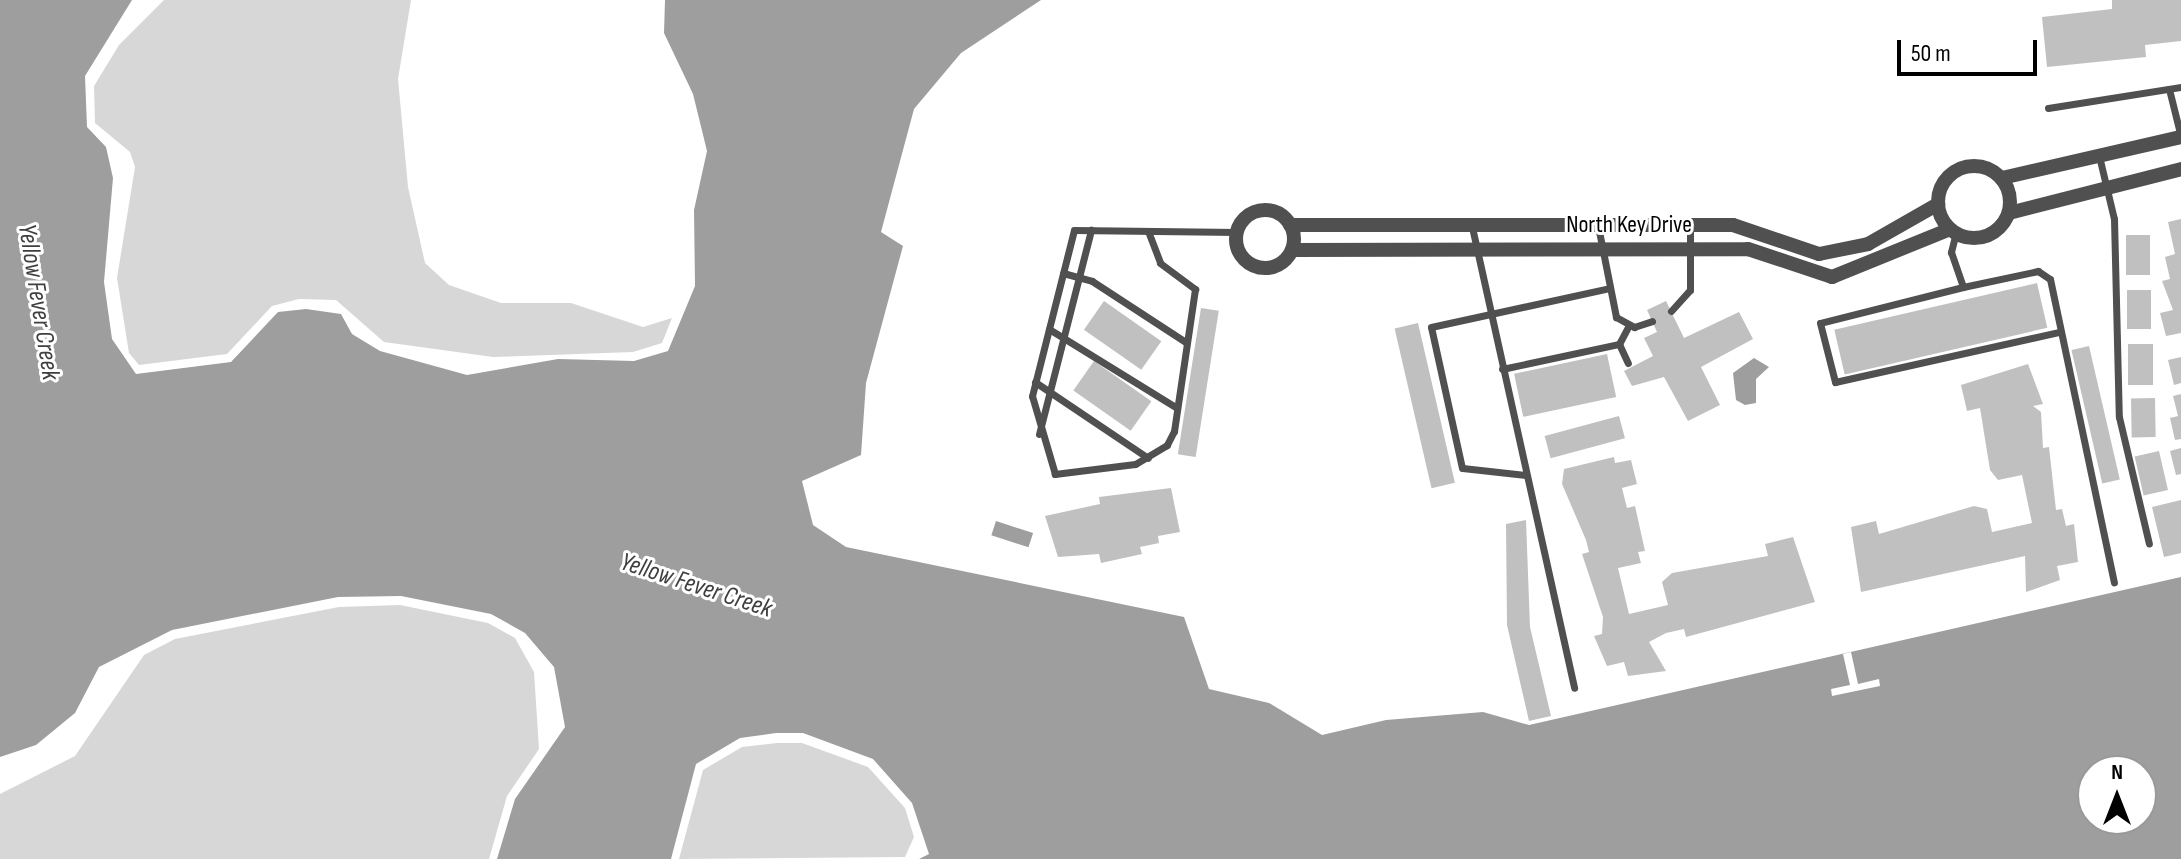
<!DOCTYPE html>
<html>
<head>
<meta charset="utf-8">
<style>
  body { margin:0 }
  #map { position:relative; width:2181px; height:859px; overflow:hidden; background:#fff; font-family:"Sofia Sans Condensed",sans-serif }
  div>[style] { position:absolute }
  .green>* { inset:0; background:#d7d7d7 }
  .water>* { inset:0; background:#9e9e9e; transform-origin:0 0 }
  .pier>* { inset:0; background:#fff }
  .building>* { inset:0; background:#c0c0c0; transform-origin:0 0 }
  .service>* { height:7px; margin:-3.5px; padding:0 3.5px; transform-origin:3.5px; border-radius:3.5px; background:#505050 }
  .minor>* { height:14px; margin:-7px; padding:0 7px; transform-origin:7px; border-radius:7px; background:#505050 }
  .minor>.ring { margin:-7px; padding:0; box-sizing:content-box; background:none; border:14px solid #505050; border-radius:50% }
  span { translate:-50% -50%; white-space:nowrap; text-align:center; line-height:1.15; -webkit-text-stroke:6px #fff; paint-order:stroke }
  .street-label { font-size:24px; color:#000 }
  .water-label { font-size:26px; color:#3f3f3f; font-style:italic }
  .north { position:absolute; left:2077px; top:755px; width:80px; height:80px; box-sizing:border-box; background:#fff; border:2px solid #999; border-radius:50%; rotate:0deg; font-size:22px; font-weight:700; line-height:32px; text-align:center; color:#000 }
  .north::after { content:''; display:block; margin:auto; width:28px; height:36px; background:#000; clip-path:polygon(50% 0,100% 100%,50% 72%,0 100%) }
  .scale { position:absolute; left:1897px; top:40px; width:140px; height:36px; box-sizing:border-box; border:4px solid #000; border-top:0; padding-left:10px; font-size:24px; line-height:28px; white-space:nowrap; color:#000; -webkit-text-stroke:6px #fff; paint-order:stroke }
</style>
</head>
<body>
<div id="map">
  <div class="green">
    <div style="clip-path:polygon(164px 0,411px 0,398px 79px,408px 187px,425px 263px,449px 285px,501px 303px,571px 303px,643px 327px,672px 318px,662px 343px,633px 352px,493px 357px,384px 342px,336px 300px,299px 299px,272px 306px,227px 354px,139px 365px,129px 353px,117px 278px,135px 167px,130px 152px,95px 123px,94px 86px,119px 45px)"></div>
    <div style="clip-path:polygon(400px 605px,488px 623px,515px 638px,534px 672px,539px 749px,507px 796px,489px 859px,0 859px,0 794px,75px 756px,144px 655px,175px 639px,339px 607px)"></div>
    <div style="clip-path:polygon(777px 743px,802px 743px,868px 767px,905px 808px,914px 837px,905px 857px,679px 859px,703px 770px,742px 747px)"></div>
  </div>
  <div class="water">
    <div style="clip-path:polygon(evenodd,0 0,132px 0,85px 76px,87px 127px,106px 147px,113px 178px,104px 282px,112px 339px,136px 374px,231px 362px,278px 312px,306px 309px,341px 314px,352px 334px,380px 351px,467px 375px,558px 359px,634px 361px,668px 351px,695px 286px,694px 210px,707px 151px,693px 94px,664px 33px,665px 0,1041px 0,961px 53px,914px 109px,881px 232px,903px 246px,866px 383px,861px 455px,802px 481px,813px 525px,846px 547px,1184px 617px,1209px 689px,1269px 703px,1322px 735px,1386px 720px,1483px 712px,1529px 725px,2181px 577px,2181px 859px,919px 859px,929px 854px,912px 803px,873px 759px,803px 733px,776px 733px,740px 738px,696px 764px,671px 859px,497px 859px,515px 799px,565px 727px,554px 667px,525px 633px,491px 614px,401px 596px,338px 597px,172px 630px,99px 667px,75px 713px,36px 745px,0 757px,0 0,2093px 771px,2141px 771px,2141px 819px,2093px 819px,2093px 771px)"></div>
    <div style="clip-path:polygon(1754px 358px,1769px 367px,1756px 379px,1756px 403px,1745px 405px,1736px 400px,1733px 373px)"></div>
    <div style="left:996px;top:521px;width:39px;height:15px;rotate:18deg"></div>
  </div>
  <div class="pier">
    <div style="clip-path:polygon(1851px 652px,1858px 684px,1879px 679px,1880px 686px,1832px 696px,1831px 689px,1850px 685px,1843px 654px)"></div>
  </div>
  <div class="building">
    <div style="clip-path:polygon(2112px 0,2181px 0,2181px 41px,2145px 45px,2146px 57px,2047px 67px,2042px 17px,2112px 9px)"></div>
    <div style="clip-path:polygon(2181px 219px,2181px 333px,2166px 336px,2160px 313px,2173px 310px,2162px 281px,2170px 279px,2165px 257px,2175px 254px,2168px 222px)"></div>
    <div style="left:2126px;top:235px;width:24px;height:40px"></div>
    <div style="left:2037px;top:283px;width:46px;height:208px;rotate:77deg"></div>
    <div style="left:2127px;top:290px;width:24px;height:39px"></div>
    <div style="left:1104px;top:301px;width:70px;height:35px;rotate:35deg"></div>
    <div style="clip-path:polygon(1666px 301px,1684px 338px,1739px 312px,1753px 339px,1701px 367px,1720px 405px,1688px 421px,1664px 377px,1632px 386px,1624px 371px,1653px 356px,1644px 338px,1657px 332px,1647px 310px)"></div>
    <div style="left:1201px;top:308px;width:18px;height:148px;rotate:9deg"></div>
    <div style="left:1418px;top:323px;width:164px;height:24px;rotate:77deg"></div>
    <div style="left:2128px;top:344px;width:25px;height:41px"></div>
    <div style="left:2089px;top:346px;width:137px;height:18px;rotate:77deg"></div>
    <div style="left:1607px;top:354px;width:44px;height:95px;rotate:78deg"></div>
    <div style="clip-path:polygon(2181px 357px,2181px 383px,2174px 385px,2168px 360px)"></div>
    <div style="left:1094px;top:361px;width:70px;height:36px;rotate:35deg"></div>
    <div style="clip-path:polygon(2028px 364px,2043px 404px,2033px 406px,2041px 412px,2043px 448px,2049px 447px,2056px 510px,2062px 509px,2066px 526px,2074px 524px,2078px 562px,2057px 566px,2060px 580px,2026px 592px,2025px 556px,1861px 592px,1851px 527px,1876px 521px,1879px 534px,1974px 506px,1987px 509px,1992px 532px,2032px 523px,2022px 475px,1998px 480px,1990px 470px,1980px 408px,1967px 411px,1961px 385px)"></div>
    <div style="clip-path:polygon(2181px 394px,2181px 439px,2175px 440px,2170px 418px,2178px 416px,2173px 396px)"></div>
    <div style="left:2155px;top:398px;width:39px;height:24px;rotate:89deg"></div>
    <div style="left:1619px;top:416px;width:23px;height:77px;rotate:75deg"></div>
    <div style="clip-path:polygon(2181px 448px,2181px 474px,2176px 475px,2170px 451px)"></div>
    <div style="left:2159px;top:451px;width:40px;height:25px;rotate:77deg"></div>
    <div style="clip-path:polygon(1614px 457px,1615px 463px,1631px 460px,1637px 484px,1622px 488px,1627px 508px,1635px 506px,1645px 551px,1638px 552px,1641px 563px,1618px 568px,1629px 614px,1668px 605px,1662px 582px,1672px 573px,1768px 556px,1765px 544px,1793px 537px,1815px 602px,1686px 637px,1684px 629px,1666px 633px,1649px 642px,1666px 671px,1628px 676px,1624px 662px,1607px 666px,1594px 636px,1602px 634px,1603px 617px,1582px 554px,1589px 552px,1586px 540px,1562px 484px,1564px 469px)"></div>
    <div style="clip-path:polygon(1171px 488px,1180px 532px,1158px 536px,1159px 543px,1140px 547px,1142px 554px,1101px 563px,1099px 554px,1058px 557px,1045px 516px,1100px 504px,1099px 497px)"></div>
    <div style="clip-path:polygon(2181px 500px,2181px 553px,2164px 557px,2152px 507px)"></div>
    <div style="clip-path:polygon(1526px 520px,1530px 627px,1551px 716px,1529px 721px,1507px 625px,1506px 524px)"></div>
  </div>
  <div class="service">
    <div style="left:2169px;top:89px;width:49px;rotate:76deg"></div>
    <div style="left:2048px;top:108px;width:135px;rotate:-9deg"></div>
    <div style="left:2099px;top:156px;width:65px;rotate:76.6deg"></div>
    <div style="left:2114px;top:219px;width:198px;rotate:88.6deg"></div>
    <div style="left:2119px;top:417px;width:130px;rotate:76.7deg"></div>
    <div style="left:1598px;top:226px;width:93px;rotate:78.8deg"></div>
    <div style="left:1616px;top:317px;width:21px;rotate:29deg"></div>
    <div style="left:1634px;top:327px;width:19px;rotate:-18deg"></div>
    <div style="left:1472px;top:227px;width:472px;rotate:77.5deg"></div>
    <div style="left:1148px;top:231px;width:34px;rotate:69deg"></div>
    <div style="left:1160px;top:263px;width:44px;rotate:36.6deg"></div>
    <div style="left:1195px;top:289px;width:144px;rotate:98.4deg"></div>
    <div style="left:1174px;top:431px;width:16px;rotate:117deg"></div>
    <div style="left:1167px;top:445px;width:37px;rotate:149deg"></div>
    <div style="left:1135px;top:464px;width:81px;rotate:172.9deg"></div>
    <div style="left:1055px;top:474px;width:81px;rotate:-106.4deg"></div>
    <div style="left:1032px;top:396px;width:171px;rotate:-75.8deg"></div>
    <div style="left:1074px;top:230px;width:163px;rotate:0.7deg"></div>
    <div style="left:1956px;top:232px;width:21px;rotate:104deg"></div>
    <div style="left:1951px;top:252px;width:37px;rotate:71deg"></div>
    <div style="left:1963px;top:287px;width:77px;rotate:-12deg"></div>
    <div style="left:2038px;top:271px;width:14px;rotate:34deg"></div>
    <div style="left:2050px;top:279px;width:310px;rotate:78.1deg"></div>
    <div style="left:1063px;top:273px;width:30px;rotate:15deg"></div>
    <div style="left:1092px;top:281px;width:113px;rotate:33.1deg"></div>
    <div style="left:1963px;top:287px;width:147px;rotate:165.9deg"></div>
    <div style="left:1820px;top:323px;width:61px;rotate:75.7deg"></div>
    <div style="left:1835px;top:382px;width:230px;rotate:-12.6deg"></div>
    <div style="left:1671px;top:311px;width:28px;rotate:-48deg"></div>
    <div style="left:1690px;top:290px;width:65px;rotate:-90deg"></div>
    <div style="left:1049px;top:329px;width:150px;rotate:31.7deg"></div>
    <div style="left:1619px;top:344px;width:21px;rotate:65deg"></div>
    <div style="left:1502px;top:369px;width:120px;rotate:-12.1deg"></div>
    <div style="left:1619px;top:344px;width:21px;rotate:-62deg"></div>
    <div style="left:1035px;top:382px;width:136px;rotate:33.9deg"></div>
    <div style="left:1039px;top:434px;width:211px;rotate:-75.7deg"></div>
    <div style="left:1526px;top:475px;width:64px;rotate:-173.8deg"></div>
    <div style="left:1462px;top:468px;width:144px;rotate:-102.4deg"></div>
    <div style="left:1431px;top:327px;width:179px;rotate:-12.3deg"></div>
  </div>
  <div class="minor">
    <div class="ring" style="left:1938px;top:166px;width:58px;height:58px"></div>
    <div style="left:2002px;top:178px;width:184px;rotate:-12.9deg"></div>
    <div class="ring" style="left:1236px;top:210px;width:44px;height:44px"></div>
    <div style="left:2009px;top:213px;width:178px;rotate:-14.3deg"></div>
    <div style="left:1290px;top:225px;width:443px"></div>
    <div style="left:1733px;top:225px;width:91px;rotate:18.6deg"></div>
    <div style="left:1819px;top:254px;width:50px;rotate:-11.5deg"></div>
    <div style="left:1868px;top:244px;width:81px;rotate:-29.7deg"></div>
    <div style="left:1292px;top:250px;width:456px;rotate:-0.1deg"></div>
    <div style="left:1748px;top:249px;width:89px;rotate:18.4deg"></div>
    <div style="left:1832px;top:277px;width:127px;rotate:-22.1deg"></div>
  </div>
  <div class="street-label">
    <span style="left:1629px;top:225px">North Key Drive</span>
  </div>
  <div class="water-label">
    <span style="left:38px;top:302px;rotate:81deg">Yellow Fever Creek</span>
    <span style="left:696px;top:586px;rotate:18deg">Yellow Fever Creek</span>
  </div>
  <div class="north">N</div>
  <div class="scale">50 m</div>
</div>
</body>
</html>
